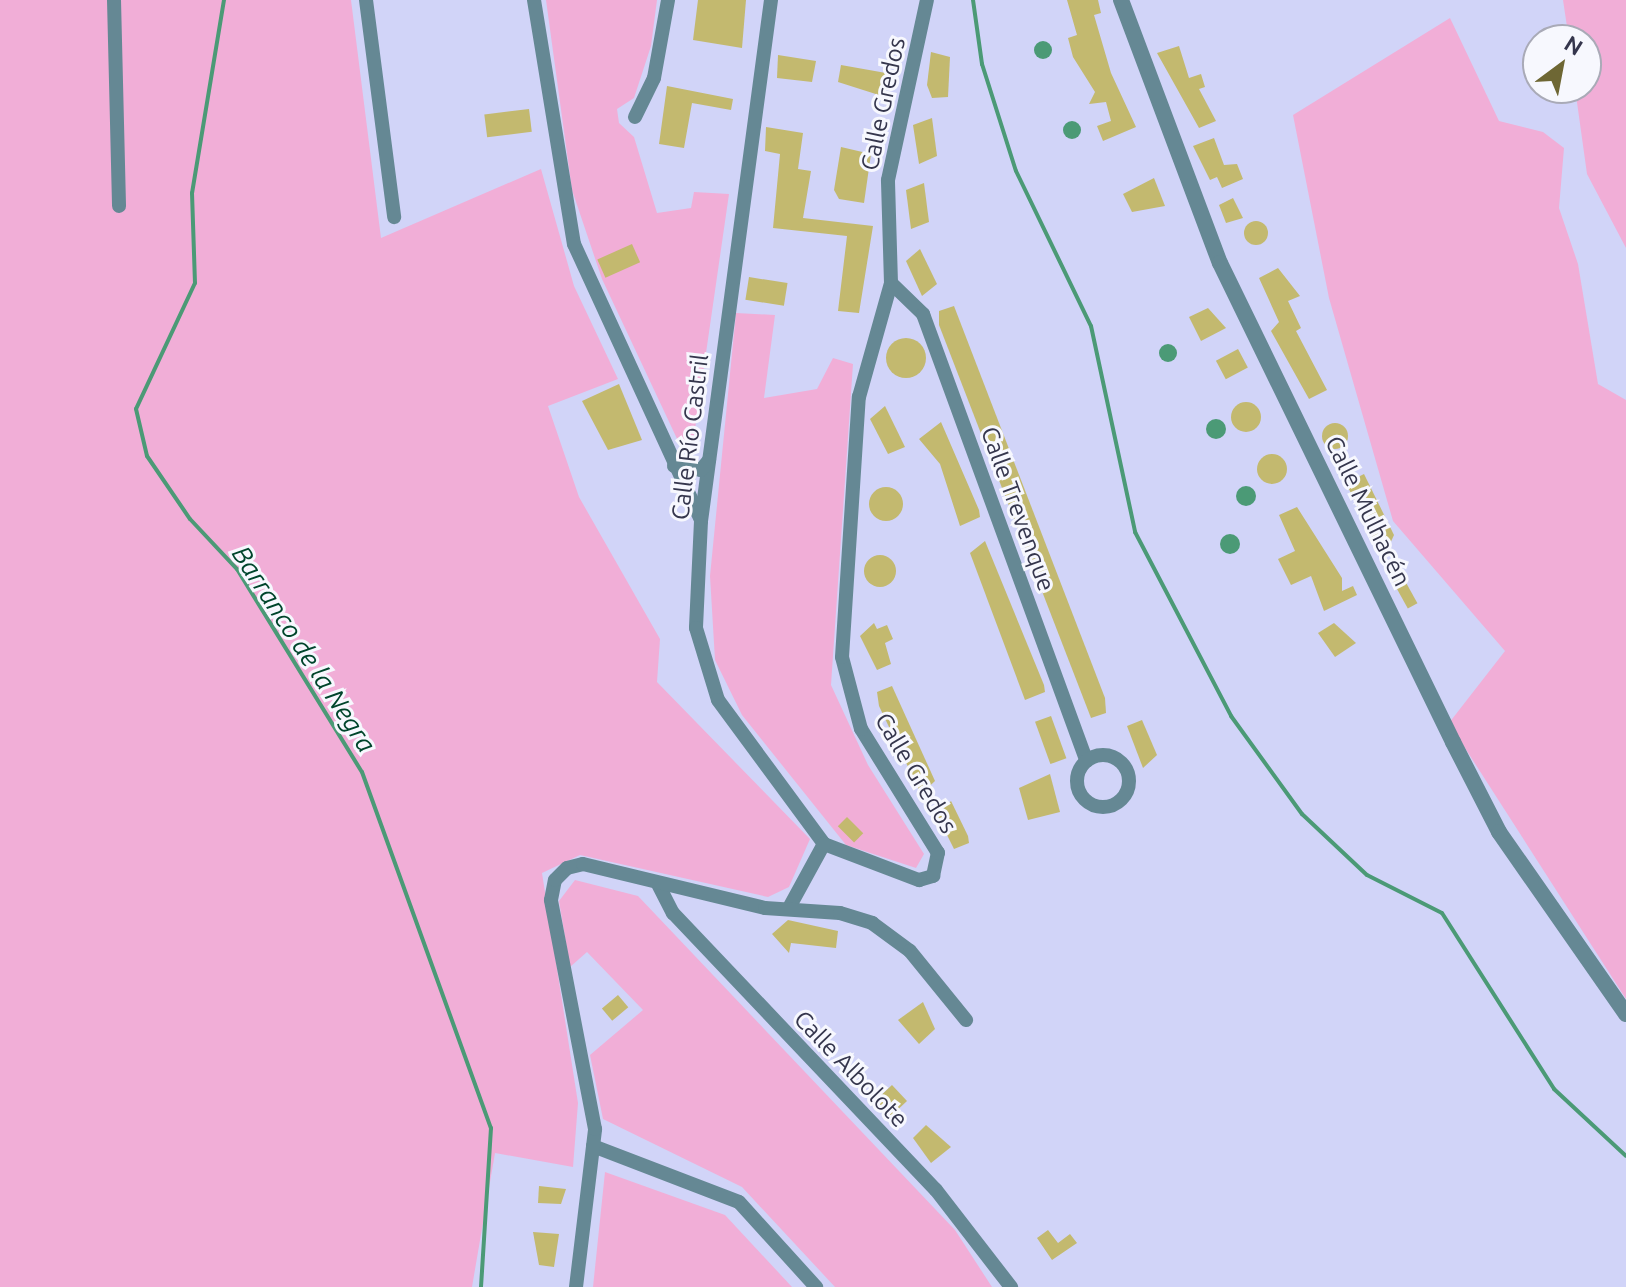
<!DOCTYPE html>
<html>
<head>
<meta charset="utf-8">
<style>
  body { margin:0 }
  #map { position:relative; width:1626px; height:1287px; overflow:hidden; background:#d1d4f8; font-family:Ubuntu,sans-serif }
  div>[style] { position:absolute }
  .green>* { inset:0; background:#f1aed7 }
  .water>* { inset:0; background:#4b9a76 }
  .round { border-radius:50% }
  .stream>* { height:4px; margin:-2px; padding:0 2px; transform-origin:2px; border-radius:2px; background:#4b9a76 }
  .building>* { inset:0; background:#c3b96f; transform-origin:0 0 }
  .minor>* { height:14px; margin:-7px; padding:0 7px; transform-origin:7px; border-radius:7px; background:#658894 }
  .minor>.ring { margin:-7px; padding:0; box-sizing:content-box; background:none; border:14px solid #658894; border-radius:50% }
  .tertiary>* { height:16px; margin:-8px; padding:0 8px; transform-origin:8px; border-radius:8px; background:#658894 }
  span { translate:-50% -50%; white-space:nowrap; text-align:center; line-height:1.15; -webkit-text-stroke:6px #f7f8fe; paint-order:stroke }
  .street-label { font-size:24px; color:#35364d }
  .water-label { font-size:26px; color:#00452c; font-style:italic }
  .north { position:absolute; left:1522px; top:24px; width:80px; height:80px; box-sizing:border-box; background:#f7f8fe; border:2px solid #a9aab7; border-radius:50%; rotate:32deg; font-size:22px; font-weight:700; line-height:32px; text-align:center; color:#35364d }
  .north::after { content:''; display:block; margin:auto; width:28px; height:36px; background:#6e6734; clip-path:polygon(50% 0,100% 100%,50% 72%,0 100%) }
</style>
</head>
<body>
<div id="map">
  <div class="green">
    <div style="clip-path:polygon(0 0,351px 0,381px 238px,541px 169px,574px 286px,618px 379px,548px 406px,579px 497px,660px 639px,657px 682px,810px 839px,789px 887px,768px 897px,580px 855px,542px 873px,578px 1103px,573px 1167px,495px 1153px,472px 1287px,0 1287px)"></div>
    <div style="clip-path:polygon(546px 0,657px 0,651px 46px,634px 98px,617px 109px,619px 123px,634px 137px,657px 213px,691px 208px,694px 192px,729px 194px,694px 436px,679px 443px,602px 279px,572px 190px)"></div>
    <div style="clip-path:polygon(1563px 0,1626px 0,1626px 248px,1587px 174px,1575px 88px,1586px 88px,1586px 40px,1569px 40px)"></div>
    <div style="clip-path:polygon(1450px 18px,1499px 121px,1543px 132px,1564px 148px,1559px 208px,1578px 264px,1598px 384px,1626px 400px,1626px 999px,1449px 723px,1505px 651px,1393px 521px,1329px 298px,1293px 115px)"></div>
    <div style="clip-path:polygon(736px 313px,775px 315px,764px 398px,817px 389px,833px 358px,853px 364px,831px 685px,868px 765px,924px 854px,916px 868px,846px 845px,742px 715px,715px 660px,710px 576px)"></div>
    <div style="clip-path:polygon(575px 880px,638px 896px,955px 1230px,992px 1287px,835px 1287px,742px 1187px,603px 1119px,590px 1055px,643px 1010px,587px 952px,570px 967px,559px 901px)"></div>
    <div style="clip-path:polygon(605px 1172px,725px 1215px,792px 1287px,593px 1287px)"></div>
  </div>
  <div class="water">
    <div class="round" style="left:1034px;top:41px;width:18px;height:18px"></div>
    <div class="round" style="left:1063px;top:121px;width:18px;height:18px"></div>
    <div class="round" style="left:1159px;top:344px;width:18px;height:18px"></div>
    <div class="round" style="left:1206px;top:419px;width:20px;height:20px"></div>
    <div class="round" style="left:1236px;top:486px;width:20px;height:20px"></div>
    <div class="round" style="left:1220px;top:534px;width:20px;height:20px"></div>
  </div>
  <div class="stream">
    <div style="left:224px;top:0;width:196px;rotate:99.4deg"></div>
    <div style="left:192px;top:193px;width:90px;rotate:88.1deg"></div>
    <div style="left:195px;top:283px;width:139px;rotate:115.1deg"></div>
    <div style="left:136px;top:409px;width:48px;rotate:76.8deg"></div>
    <div style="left:147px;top:456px;width:76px;rotate:55.7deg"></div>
    <div style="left:190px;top:519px;width:69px;rotate:46.8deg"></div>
    <div style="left:237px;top:569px;width:238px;rotate:58.4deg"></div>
    <div style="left:362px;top:772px;width:379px;rotate:70.1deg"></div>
    <div style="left:491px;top:1128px;width:159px;rotate:93.6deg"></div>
    <div style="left:973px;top:0;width:65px;rotate:82deg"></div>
    <div style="left:982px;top:64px;width:112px;rotate:72.4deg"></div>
    <div style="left:1016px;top:171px;width:172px;rotate:64.2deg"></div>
    <div style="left:1091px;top:326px;width:211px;rotate:77.9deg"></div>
    <div style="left:1135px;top:532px;width:208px;rotate:62.4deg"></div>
    <div style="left:1231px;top:716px;width:121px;rotate:54.1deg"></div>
    <div style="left:1302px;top:814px;width:89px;rotate:43.2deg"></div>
    <div style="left:1367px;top:875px;width:84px;rotate:26.9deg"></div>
    <div style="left:1442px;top:913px;width:209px;rotate:57.5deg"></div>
    <div style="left:1554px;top:1089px;width:98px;rotate:42.9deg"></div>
  </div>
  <div class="building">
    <div style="clip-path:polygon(698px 0,746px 0,742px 48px,693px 40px)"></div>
    <div style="clip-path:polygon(1067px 0,1098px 0,1101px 13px,1094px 15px,1111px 73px,1136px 127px,1103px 141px,1097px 126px,1111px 121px,1106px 102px,1089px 104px,1095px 92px,1073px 57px,1068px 38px,1077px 35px)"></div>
    <div style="clip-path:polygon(1179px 46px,1189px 78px,1201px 74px,1205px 87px,1199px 89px,1216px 121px,1199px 128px,1157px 53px)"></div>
    <div style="clip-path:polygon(931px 52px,950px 57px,948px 97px,932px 98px,927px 85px)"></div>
    <div style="clip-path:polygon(778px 55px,816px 61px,812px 82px,777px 78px)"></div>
    <div style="clip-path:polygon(841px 65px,886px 73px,882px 96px,838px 82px)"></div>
    <div style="clip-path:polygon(667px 86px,733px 99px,731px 110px,692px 103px,684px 148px,659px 144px)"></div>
    <div style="left:529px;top:109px;width:23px;height:45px;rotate:83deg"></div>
    <div style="clip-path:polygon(932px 118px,937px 156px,919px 164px,913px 125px)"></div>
    <div style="clip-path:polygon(766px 127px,803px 133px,798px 169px,811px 171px,803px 218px,873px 226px,859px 313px,838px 311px,847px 236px,773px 228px,780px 154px,765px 151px)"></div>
    <div style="clip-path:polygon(1214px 138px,1224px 165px,1237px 164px,1243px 179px,1222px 188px,1217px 177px,1210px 180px,1193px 146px)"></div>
    <div style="clip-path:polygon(841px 147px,871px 154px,864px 203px,839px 199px,834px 190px)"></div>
    <div style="clip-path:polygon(1154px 178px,1165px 206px,1132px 212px,1123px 194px)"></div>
    <div style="clip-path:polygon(924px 183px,929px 222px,911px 229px,906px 190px)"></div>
    <div style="clip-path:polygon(1233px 198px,1243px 218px,1226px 223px,1219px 205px)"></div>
    <div class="round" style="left:1244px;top:221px;width:24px;height:24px"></div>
    <div style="left:632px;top:244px;width:20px;height:38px;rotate:66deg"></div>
    <div style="clip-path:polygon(920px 249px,937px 284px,922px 296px,906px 261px)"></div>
    <div style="clip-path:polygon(1278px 268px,1300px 296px,1288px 301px,1301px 328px,1296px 331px,1327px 390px,1309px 399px,1271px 331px,1279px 322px,1259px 278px)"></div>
    <div style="left:749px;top:277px;width:39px;height:23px;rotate:9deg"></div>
    <div style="clip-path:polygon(954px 306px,1105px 698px,1106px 713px,1091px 718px,939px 325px,939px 311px)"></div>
    <div style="clip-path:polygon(1208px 308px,1226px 328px,1201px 341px,1189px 317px)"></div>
    <div class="round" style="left:886px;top:338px;width:40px;height:40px"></div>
    <div style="left:1238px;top:349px;width:21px;height:25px;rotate:62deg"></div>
    <div style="clip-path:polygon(619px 384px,642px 440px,608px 450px,582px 401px)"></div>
    <div class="round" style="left:1231px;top:402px;width:30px;height:30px"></div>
    <div style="clip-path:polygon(885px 406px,905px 447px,888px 454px,870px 419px)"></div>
    <div style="clip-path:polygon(941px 422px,979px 510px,980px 517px,960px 526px,940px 464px,919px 439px)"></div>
    <div class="round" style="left:1322px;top:423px;width:26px;height:26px"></div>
    <div class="round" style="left:1257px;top:454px;width:30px;height:30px"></div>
    <div style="clip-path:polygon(1364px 474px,1394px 535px,1383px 559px,1346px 483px)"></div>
    <div class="round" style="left:869px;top:487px;width:34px;height:34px"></div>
    <div style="clip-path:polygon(1297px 507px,1342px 578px,1342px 591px,1353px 586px,1357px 595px,1324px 611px,1311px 576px,1291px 585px,1278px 559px,1295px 551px,1279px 515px)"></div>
    <div style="clip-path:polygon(985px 541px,1044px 685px,1045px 692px,1025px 700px,970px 553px)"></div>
    <div class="round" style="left:864px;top:555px;width:32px;height:32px"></div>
    <div style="left:1399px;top:570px;width:38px;height:11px;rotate:61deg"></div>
    <div style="clip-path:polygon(874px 623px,877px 629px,887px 625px,893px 639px,885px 643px,891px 664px,877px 670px,860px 636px)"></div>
    <div style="clip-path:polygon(1334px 623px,1356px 643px,1335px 657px,1318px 633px)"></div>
    <div style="clip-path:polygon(892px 686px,935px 781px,921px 794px,879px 706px,877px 692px)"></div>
    <div style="left:1051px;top:716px;width:45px;height:17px;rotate:70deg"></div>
    <div style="clip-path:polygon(1142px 720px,1157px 755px,1143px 768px,1127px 726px)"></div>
    <div style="clip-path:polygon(1050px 774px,1060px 812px,1028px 820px,1019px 788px)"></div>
    <div style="clip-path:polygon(951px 801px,968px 836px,969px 843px,954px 849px,937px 815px)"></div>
    <div style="left:847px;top:817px;width:23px;height:13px;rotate:45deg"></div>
    <div style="clip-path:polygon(788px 920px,838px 931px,836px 948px,791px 943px,789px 953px,772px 934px)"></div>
    <div style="left:618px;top:995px;width:16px;height:21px;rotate:50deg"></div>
    <div style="clip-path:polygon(923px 1002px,935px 1029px,919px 1044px,898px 1020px)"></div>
    <div style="left:892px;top:1085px;width:22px;height:23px;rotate:47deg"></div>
    <div style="clip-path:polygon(926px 1125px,951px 1147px,931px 1163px,913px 1138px)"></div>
    <div style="clip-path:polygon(539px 1186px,566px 1189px,561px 1204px,538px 1203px)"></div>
    <div style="clip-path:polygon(1048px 1230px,1058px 1243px,1070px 1234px,1077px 1243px,1052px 1260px,1037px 1238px)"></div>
    <div style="clip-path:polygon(533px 1232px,559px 1234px,554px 1267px,539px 1265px)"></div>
  </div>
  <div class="minor">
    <div style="left:114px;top:0;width:206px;rotate:88.6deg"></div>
    <div style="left:366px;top:0;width:219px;rotate:82.6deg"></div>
    <div style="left:534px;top:0;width:247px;rotate:80.7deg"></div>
    <div style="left:574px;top:244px;width:304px;rotate:65.3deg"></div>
    <div style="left:771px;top:0;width:526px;rotate:97.65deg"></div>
    <div style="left:701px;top:521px;width:107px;rotate:92.7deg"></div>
    <div style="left:696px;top:628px;width:75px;rotate:73deg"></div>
    <div style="left:718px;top:700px;width:179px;rotate:53.6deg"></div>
    <div style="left:824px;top:844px;width:102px;rotate:20.8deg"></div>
    <div style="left:919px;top:880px;width:15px;rotate:-16deg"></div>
    <div style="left:933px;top:876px;width:24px;rotate:-78deg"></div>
    <div style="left:938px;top:853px;width:146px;rotate:-121.8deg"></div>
    <div style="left:861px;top:729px;width:74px;rotate:-104.8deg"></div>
    <div style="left:842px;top:657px;width:261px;rotate:-86.3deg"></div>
    <div style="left:859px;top:397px;width:118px;rotate:-74.3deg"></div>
    <div style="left:891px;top:283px;width:103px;rotate:-91.7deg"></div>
    <div style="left:888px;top:180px;width:184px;rotate:-77.8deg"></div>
    <div style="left:635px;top:117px;width:43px;rotate:-64deg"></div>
    <div style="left:654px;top:78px;width:79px;rotate:-79.8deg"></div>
    <div style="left:891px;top:283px;width:45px;rotate:44.1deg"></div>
    <div style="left:923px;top:314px;width:476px;rotate:69.9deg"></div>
    <div style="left:674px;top:466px;width:27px;rotate:8deg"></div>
    <div style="left:701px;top:470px;width:13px;rotate:-51deg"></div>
    <div class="ring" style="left:1077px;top:755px;width:38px;height:38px"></div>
    <div style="left:658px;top:884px;width:33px;rotate:63deg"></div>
    <div style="left:673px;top:913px;width:382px;rotate:46.5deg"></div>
    <div style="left:936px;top:1190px;width:123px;rotate:52.3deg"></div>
    <div style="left:790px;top:906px;width:71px;rotate:-61.3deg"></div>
    <div style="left:593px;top:1146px;width:156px;rotate:21deg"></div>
    <div style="left:739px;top:1202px;width:115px;rotate:47.8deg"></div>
    <div style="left:576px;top:1287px;width:159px;rotate:-83.1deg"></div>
    <div style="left:595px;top:1129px;width:233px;rotate:-100.9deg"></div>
    <div style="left:551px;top:900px;width:20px;rotate:-79deg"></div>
    <div style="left:555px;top:880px;width:17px;rotate:-45deg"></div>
    <div style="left:567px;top:868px;width:16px;rotate:-14deg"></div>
    <div style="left:583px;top:864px;width:187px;rotate:13.6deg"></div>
    <div style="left:765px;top:908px;width:75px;rotate:3.8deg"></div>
    <div style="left:840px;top:913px;width:34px;rotate:17deg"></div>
    <div style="left:872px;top:923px;width:47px;rotate:36.4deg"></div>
    <div style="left:910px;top:951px;width:89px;rotate:50.9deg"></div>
  </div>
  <div class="tertiary">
    <div style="left:1121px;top:0;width:281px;rotate:69.4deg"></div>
    <div style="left:1220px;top:263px;width:533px;rotate:64.06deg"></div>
    <div style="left:1453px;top:742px;width:101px;rotate:62.9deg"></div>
    <div style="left:1499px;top:832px;width:222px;rotate:55.1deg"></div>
  </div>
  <div class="street-label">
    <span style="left:883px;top:104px;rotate:-78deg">Calle Gredos</span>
    <span style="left:690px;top:437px;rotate:-83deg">Calle Río Castril</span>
    <span style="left:1018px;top:509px;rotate:70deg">Calle Trevenque</span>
    <span style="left:1368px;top:511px;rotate:64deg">Calle Mulhacén</span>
    <span style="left:916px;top:773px;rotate:59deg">Calle Gredos</span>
    <span style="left:851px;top:1069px;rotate:46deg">Calle Albolote</span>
  </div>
  <div class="water-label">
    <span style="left:304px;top:649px;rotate:57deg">Barranco de la Negra</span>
  </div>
  <div class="north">N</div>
</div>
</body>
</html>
